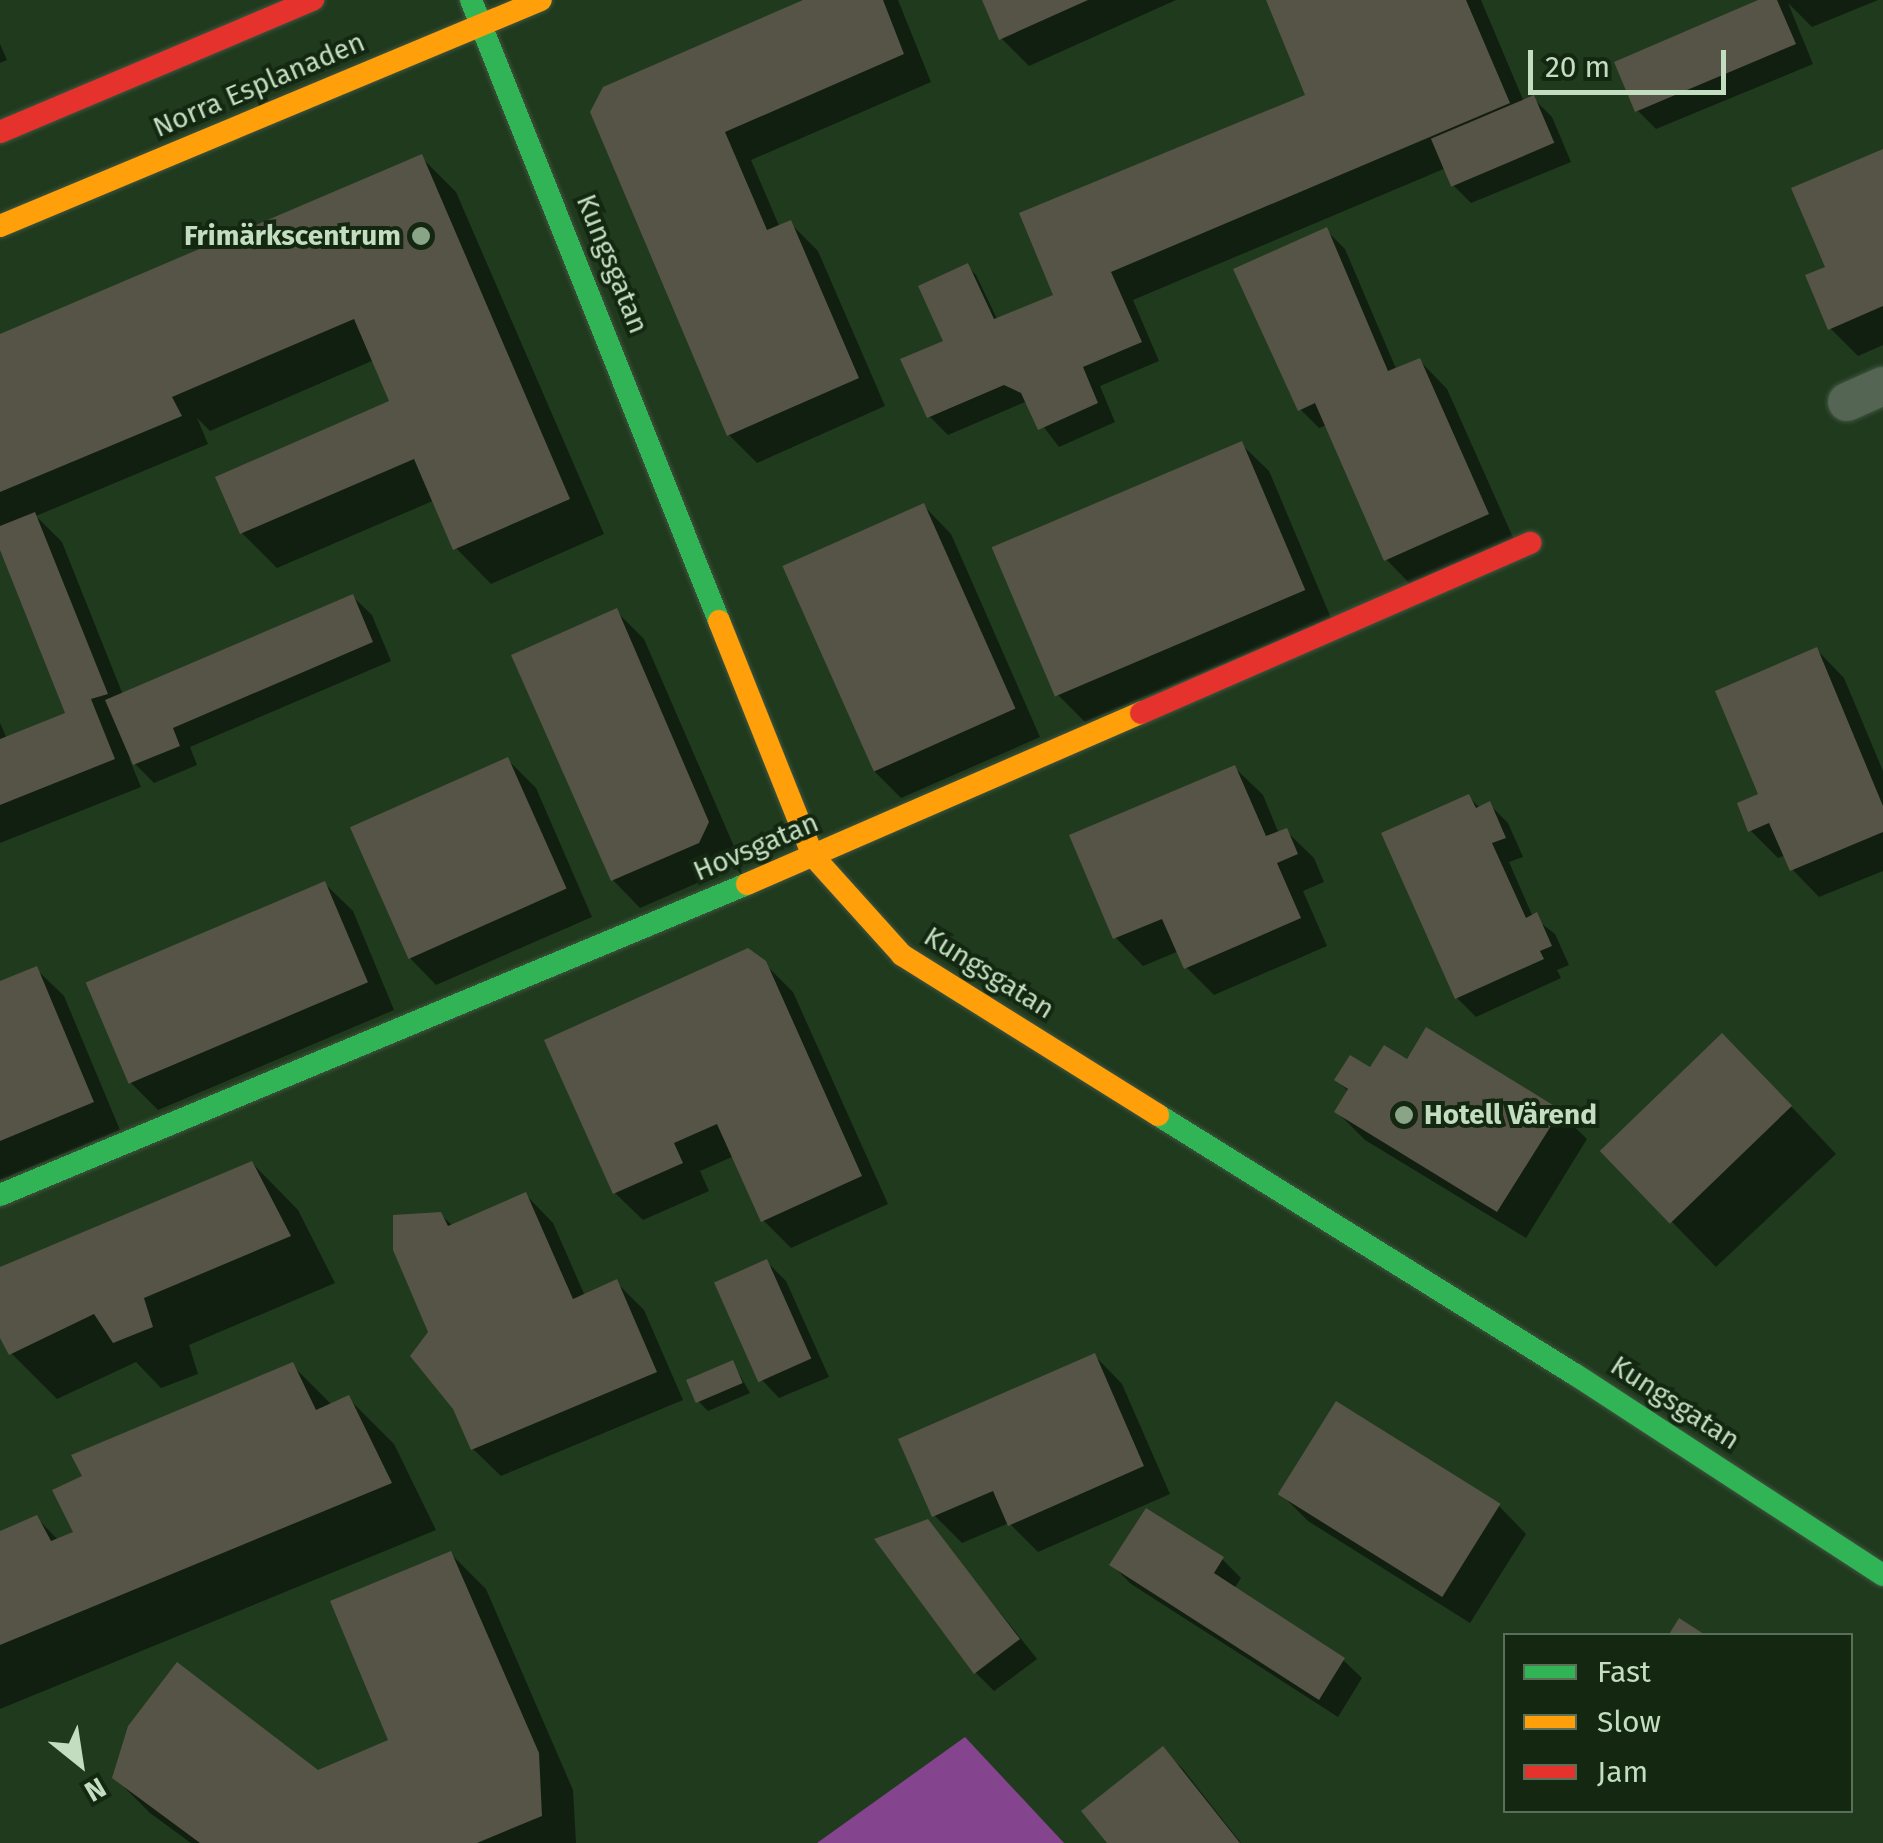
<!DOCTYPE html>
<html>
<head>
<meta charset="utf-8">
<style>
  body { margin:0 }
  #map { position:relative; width:1883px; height:1843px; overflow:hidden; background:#203a1e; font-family:"Fira Sans",sans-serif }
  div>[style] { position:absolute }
  .forest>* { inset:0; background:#84458e }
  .shadow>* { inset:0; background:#0007 }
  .building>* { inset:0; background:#565347; transform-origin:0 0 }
  .roads { filter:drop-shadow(0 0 2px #40553f) drop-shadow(0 0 2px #40553f) }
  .lane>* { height:38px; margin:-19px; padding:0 19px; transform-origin:19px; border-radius:19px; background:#546653 }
  .fast>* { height:22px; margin:-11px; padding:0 11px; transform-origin:11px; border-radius:11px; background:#30b455 }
  .slow>* { height:22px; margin:-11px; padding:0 11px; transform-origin:11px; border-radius:11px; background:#ff9f0a }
  .jam>* { height:22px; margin:-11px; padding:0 11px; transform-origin:11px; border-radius:11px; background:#e5322d }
  .dots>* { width:28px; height:28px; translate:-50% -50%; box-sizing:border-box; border:5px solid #132711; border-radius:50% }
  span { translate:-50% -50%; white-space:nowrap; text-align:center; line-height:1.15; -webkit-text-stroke:8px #132711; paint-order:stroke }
  .street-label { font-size:28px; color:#c3ddc0 }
  .poi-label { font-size:28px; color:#c3ddc0; font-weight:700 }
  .right { translate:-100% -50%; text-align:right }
  .left { translate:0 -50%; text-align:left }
  .legend { position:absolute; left:1503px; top:1633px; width:350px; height:180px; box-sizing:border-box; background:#132711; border:2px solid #597057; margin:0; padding:12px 18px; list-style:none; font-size:30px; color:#c3ddc0 }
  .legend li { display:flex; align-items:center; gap:20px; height:50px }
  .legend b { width:50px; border:2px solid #597057 }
  .north { position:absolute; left:30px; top:1713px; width:100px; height:100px; -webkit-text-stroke:8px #132711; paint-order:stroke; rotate:150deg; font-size:28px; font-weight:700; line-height:40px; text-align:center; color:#c3ddc0 }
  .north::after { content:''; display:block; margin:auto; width:35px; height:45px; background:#c3ddc0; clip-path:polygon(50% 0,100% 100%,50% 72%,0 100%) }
  .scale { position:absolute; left:1528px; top:50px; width:198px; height:45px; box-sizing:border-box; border:5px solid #c3ddc0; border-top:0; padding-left:12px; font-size:30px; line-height:35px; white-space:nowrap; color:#c3ddc0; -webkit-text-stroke:8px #132711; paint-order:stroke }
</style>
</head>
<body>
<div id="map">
  <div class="forest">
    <div style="clip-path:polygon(965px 1737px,1064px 1843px,817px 1843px)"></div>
  </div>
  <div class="shadow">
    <div style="clip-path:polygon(809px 0,898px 0,931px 82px,751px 160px,780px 228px,790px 223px,818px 251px,885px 406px,757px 463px,729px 435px,593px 112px)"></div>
    <div style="clip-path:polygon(985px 0,1176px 0,1029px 66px,1002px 39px)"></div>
    <div style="clip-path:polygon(1268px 0,1481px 0,1524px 102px,1533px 98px,1552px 117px,1571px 162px,1471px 203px,1452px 184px,1446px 168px,1133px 300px,1159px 361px,1100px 386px,1115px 422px,1059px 447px,1025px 402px,948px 435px,929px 416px,967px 266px,976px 275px,998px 321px,1058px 297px,1309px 96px)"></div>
    <div style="clip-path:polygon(1765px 0,1878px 0,1812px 27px,1788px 3px,1813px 64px,1656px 129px,1637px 110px)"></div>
    <div style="clip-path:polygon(0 44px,7px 60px,0 63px)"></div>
    <div style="clip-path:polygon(1883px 152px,1883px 345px,1858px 356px,1830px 328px,1828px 268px)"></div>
    <div style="clip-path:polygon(421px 157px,456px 192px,604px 534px,491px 584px,456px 548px,435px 500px,277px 568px,242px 533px,392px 403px,374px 360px,210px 431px,197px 418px,208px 444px,36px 516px,62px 542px,123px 695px,353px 597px,372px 615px,391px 661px,190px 747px,197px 765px,154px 783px,129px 758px,141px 787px,0 843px,0 723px,7px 739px,68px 715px,0 543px,0 336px)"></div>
    <div style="clip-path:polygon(1326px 230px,1345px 249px,1397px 371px,1420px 361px,1447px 389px,1515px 542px,1413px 587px,1386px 559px,1327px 425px,1319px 428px,1300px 409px)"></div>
    <div style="clip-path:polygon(1241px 444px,1269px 471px,1331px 618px,1085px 722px,1057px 694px)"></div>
    <div style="clip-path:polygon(924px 506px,951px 534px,1040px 737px,901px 798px,873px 770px)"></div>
    <div style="clip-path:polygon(616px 611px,644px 639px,736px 851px,727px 870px,640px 908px,613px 880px)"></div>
    <div style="clip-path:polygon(1817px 650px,1844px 678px,1883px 771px,1883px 871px,1819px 897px,1792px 869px,1786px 855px,1778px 858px,1751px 831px)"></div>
    <div style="clip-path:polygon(508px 760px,536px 788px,592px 917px,436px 985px,409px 957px)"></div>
    <div style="clip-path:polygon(1235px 768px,1263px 795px,1279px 834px,1286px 831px,1314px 858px,1324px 882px,1303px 891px,1327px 946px,1214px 995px,1186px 967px,1179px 951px,1143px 966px,1116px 938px,1072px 837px)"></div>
    <div style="clip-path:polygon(1469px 797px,1480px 808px,1489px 804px,1508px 823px,1523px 857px,1509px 862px,1533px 917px,1555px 934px,1569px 965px,1557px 970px,1561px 978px,1476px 1017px,1457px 998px)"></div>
    <div style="clip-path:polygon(325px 884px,353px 911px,394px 1010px,158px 1110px,130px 1082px)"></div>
    <div style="clip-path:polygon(764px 963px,793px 992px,888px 1204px,791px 1248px,763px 1220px,734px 1156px,700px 1171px,709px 1191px,643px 1220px,615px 1193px)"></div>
    <div style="clip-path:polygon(36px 969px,64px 996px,120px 1130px,0 1180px,0 984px)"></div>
    <div style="clip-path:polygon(1408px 1062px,1559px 1112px,1587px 1139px,1526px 1238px,1365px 1140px,1337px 1112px,1349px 1092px,1337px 1080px)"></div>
    <div style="clip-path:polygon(1768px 1082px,1836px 1154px,1716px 1267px,1602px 1150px)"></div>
    <div style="clip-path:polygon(252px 1163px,298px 1210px,335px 1283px,189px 1345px,198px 1374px,161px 1388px,136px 1362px,57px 1399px,11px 1353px,0 1333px,0 1269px)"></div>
    <div style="clip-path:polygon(526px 1195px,553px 1223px,585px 1296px,616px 1282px,644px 1310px,683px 1400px,501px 1476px,473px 1449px,431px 1333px,440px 1214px,453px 1226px)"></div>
    <div style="clip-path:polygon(767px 1262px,786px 1281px,829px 1377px,779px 1398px,761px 1379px)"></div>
    <div style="clip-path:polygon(1095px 1356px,1122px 1384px,1170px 1494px,1038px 1552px,1009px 1523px,962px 1543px,935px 1516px)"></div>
    <div style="clip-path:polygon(733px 1363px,750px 1393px,708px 1411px,699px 1402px)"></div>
    <div style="clip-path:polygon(292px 1365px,332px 1405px,348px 1398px,394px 1444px,436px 1530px,0 1709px,0 1533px,37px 1518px,59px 1541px,77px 1534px)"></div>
    <div style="clip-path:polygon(1280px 1493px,1499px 1506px,1526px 1534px,1470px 1623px,1308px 1521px)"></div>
    <div style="clip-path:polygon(928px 1522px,1037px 1659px,994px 1691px,975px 1672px)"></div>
    <div style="clip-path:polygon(451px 1554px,486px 1589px,573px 1790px,576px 1843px,191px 1843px,150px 1813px,115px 1778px,318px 1773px,392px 1741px)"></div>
    <div style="clip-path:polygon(1222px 1559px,1241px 1578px,1234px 1589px,1343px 1660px,1362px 1678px,1338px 1717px,1131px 1584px,1112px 1565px)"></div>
    <div style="clip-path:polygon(1163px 1750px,1182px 1768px,1241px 1843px,1110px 1843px)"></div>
  </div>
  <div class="building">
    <div style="clip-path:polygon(803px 0,883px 0,904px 54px,725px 132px,767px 230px,791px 220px,859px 378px,727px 436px,590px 112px,603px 87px)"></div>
    <div style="clip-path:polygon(982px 0,1088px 0,999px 40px)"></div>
    <div style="clip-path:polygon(1266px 0,1466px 0,1510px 103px,1111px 272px,1142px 342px,1083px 367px,1098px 403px,1038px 430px,1021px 393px,1004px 385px,927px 418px,900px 359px,943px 341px,918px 286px,968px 263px,994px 319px,1053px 295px,1019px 213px,1305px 95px)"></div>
    <div style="clip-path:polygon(1758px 0,1777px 0,1796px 44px,1635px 112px,1614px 62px)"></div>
    <div style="left:1534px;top:95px;width:52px;height:112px;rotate:67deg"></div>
    <div style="clip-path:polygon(1883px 149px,1883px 306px,1828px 330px,1805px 275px,1825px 267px,1791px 188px)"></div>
    <div style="clip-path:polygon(422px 154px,570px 499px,453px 550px,414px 459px,240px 534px,215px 477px,389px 401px,354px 319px,172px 397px,182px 416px,0 492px,0 334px)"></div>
    <div style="clip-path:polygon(1327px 227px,1388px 371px,1420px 358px,1489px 514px,1384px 561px,1315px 403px,1298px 411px,1233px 269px)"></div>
    <div style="left:1242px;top:441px;width:162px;height:272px;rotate:67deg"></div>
    <div style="left:924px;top:503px;width:225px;height:155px;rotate:66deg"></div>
    <div style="clip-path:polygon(35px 512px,108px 694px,91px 699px,115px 759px,0 805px,0 739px,65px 713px,0 550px,0 526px)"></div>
    <div style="clip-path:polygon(353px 594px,373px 642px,173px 728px,180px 746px,133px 765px,105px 700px)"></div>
    <div style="clip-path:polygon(617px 608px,709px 822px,699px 843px,611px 881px,511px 655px)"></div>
    <div style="clip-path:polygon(1817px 647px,1883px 806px,1883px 832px,1790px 871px,1769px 823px,1748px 832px,1737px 803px,1758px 794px,1715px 691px)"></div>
    <div style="left:508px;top:757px;width:144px;height:173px;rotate:66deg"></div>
    <div style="clip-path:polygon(1235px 765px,1266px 836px,1287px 828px,1298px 854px,1277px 863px,1301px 918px,1184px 969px,1162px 919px,1113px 939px,1069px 835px)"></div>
    <div style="clip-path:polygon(1469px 794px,1476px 808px,1490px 801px,1506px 838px,1492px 843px,1526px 918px,1537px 912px,1552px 946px,1540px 951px,1544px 959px,1455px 999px,1381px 833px)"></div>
    <div style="left:325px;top:881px;width:110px;height:260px;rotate:67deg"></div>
    <div style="clip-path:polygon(748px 948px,766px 961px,862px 1176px,761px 1222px,717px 1124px,674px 1143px,683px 1163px,613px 1194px,544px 1040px)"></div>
    <div style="clip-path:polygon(37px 966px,94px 1102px,0 1141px,0 981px)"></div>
    <div style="clip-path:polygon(1426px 1027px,1561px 1110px,1497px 1212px,1334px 1112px,1348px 1089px,1334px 1080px,1350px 1055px,1370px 1067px,1384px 1045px,1407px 1059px)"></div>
    <div style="left:1722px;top:1033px;width:101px;height:170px;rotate:46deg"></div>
    <div style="clip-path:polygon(252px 1161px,291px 1236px,144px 1298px,153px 1327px,113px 1343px,94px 1314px,9px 1355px,0 1338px,0 1267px)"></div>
    <div style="clip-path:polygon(526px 1192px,573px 1299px,617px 1279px,657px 1372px,471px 1450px,453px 1409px,410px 1356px,428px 1332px,393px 1250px,393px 1215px,441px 1212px,448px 1226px)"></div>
    <div style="left:767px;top:1259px;width:109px;height:58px;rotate:66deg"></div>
    <div style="clip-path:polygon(1095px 1353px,1144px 1466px,1008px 1526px,993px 1491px,932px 1517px,898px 1439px)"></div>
    <div style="left:733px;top:1360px;width:25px;height:51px;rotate:67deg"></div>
    <div style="clip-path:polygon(293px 1362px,316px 1410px,349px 1395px,392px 1483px,0 1645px,0 1531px,37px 1515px,51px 1541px,73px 1532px,52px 1490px,82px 1476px,71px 1455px)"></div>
    <div style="left:1336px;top:1401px;width:194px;height:110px;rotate:32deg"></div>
    <div style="clip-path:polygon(1146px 1508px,1224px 1557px,1214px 1573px,1345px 1658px,1319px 1700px,1109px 1565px)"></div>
    <div style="clip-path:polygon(928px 1519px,1020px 1639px,974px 1674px,874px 1539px)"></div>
    <div style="clip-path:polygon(451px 1551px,539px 1753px,542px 1816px,477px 1843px,200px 1843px,112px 1778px,128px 1726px,177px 1662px,318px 1770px,388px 1740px,330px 1601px)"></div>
    <div style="clip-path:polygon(1679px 1618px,1707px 1636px,1668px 1636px)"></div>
    <div style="clip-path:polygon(1163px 1746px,1240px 1843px,1107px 1843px,1081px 1811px)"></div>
  </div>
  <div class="roads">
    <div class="lane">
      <div style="left:1847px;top:402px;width:39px;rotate:-24deg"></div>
    </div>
    <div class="fast">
      <div style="left:471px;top:0;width:669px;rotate:68.23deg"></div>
      <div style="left:1158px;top:1115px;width:492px;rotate:31.9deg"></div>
      <div style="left:1576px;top:1375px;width:366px;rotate:33.1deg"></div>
      <div style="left:0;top:1195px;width:809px;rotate:-22.6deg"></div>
    </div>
    <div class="slow">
      <div style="left:0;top:226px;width:586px;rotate:-22.67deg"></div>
      <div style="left:719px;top:621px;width:253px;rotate:68.2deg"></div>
      <div style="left:813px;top:856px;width:133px;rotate:48deg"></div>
      <div style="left:902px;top:955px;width:302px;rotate:32deg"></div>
      <div style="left:747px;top:884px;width:430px;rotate:-23.5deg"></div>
    </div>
    <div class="jam">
      <div style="left:0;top:132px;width:340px;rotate:-22.9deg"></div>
      <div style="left:1141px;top:713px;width:425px;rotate:-23.6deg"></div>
    </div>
  </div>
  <div class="dots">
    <div style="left:421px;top:236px;background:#8aa487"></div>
    <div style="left:1404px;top:1115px;background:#8aa487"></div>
  </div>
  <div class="street-label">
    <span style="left:259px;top:85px;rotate:-23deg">Norra Esplanaden</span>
    <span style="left:612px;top:264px;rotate:68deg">Kungsgatan</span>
    <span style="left:756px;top:847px;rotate:-23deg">Hovsgatan</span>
    <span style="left:989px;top:973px;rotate:32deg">Kungsgatan</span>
    <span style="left:1675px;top:1403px;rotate:33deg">Kungsgatan</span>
  </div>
  <div class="poi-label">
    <span class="right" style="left:401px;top:236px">Frimärkscentrum</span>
    <span class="left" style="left:1424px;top:1115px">Hotell Värend</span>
  </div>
  <ul class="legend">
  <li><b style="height:12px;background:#30b455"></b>Fast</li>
  <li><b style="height:12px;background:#ff9f0a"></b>Slow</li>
  <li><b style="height:12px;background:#e5322d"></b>Jam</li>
  </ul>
  <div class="north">N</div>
  <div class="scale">20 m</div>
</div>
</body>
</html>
